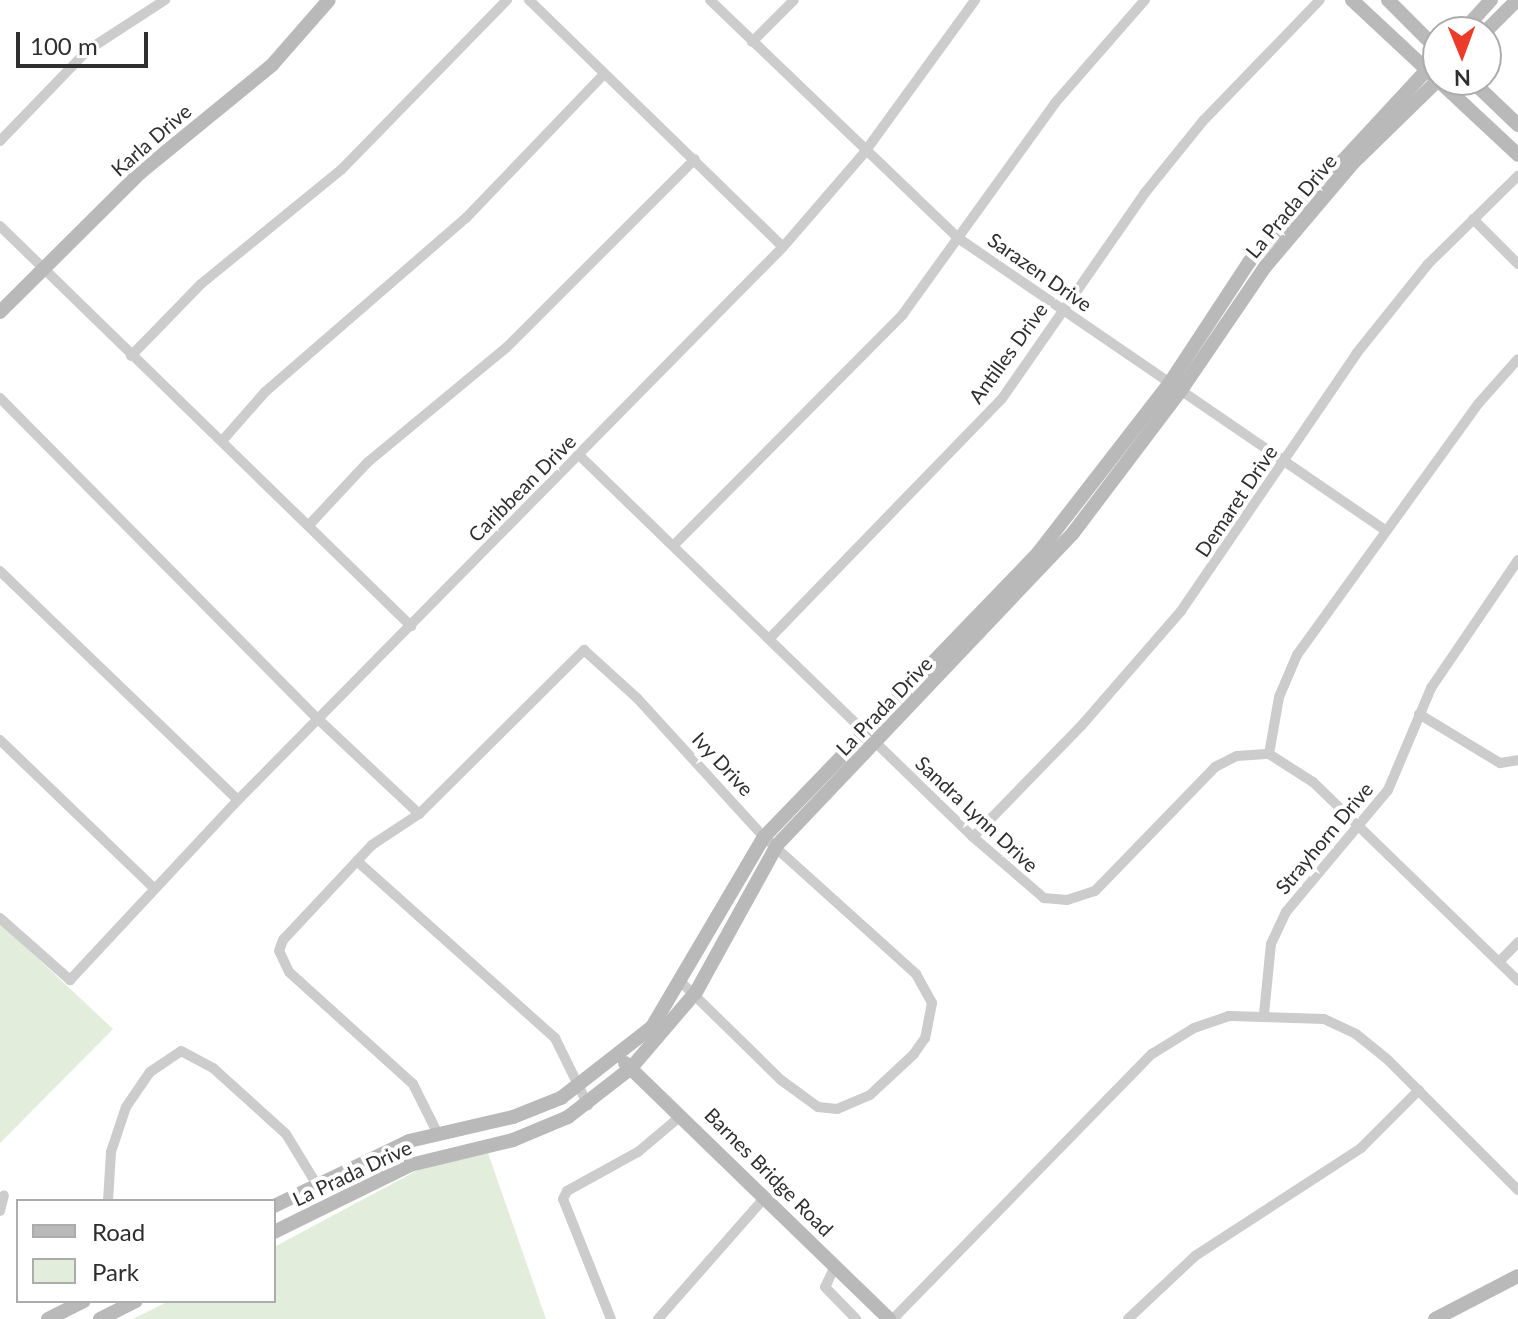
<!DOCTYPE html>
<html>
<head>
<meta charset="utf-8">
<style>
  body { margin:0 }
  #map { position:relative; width:1518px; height:1319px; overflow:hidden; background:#fff; font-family:Lato,sans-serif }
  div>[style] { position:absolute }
  .green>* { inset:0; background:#e3eddc }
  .street>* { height:10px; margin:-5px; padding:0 5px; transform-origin:5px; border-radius:5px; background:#ccc }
  .secondary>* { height:14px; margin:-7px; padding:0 7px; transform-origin:7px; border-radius:7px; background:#b9b9b9 }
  span { translate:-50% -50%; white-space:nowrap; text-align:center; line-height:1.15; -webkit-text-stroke:8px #fff; paint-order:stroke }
  .street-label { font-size:20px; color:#2f2f2f }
  .legend { position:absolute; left:16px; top:1199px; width:260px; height:104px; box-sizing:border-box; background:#fff; border:2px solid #acacac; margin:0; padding:10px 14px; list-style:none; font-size:24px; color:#2f2f2f }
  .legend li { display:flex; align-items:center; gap:16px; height:40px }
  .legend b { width:40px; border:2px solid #acacac }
  .north { position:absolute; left:1422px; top:16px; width:80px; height:80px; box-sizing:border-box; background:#fff; border:2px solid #acacac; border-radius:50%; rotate:179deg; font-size:22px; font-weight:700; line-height:32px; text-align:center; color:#2f2f2f }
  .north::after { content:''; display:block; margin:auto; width:28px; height:36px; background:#ed3b2a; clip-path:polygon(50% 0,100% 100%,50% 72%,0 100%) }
  .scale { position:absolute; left:16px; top:32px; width:132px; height:36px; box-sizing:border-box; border:4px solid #2f2f2f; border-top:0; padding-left:10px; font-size:24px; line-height:28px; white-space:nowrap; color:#2f2f2f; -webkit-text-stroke:6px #fff; paint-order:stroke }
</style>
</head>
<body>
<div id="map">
  <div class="green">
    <div style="clip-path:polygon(0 923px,113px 1029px,0 1143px)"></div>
    <div style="clip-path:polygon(488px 1153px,546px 1319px,133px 1319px,169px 1301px,274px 1301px,274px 1247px,420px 1169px)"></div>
  </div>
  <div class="street">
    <div style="left:529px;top:0;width:354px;rotate:44.2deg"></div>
    <div style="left:710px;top:0;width:344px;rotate:43.8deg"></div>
    <div style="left:958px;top:238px;width:517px;rotate:34.37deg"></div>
    <div style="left:752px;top:42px;width:59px;rotate:-45deg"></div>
    <div style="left:0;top:141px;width:127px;rotate:-46deg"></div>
    <div style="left:88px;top:50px;width:92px;rotate:-33deg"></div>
    <div style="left:1473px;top:219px;width:64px;rotate:45deg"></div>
    <div style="left:0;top:226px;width:574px;rotate:44.22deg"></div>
    <div style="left:131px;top:356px;width:100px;rotate:-45.8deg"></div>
    <div style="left:201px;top:284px;width:181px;rotate:-39.2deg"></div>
    <div style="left:341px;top:170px;width:238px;rotate:-45.7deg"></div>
    <div style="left:0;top:398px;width:452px;rotate:45.3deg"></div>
    <div style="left:318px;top:719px;width:139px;rotate:43.2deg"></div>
    <div style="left:222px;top:441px;width:65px;rotate:-48.7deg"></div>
    <div style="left:265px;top:392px;width:266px;rotate:-40.9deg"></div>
    <div style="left:466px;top:218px;width:199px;rotate:-46.2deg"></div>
    <div style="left:580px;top:456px;width:547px;rotate:44.11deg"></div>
    <div style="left:973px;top:837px;width:94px;rotate:40.7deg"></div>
    <div style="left:1044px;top:898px;width:23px;rotate:5deg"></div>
    <div style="left:1067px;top:900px;width:29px;rotate:-18deg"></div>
    <div style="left:1095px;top:891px;width:173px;rotate:-45.9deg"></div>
    <div style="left:1215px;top:767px;width:25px;rotate:-27deg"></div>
    <div style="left:1237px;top:756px;width:32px;rotate:-4deg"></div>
    <div style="left:1269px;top:754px;width:52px;rotate:32.5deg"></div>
    <div style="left:1313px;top:782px;width:286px;rotate:44.1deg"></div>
    <div style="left:309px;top:525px;width:86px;rotate:-46.9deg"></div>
    <div style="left:368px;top:462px;width:179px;rotate:-39.6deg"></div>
    <div style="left:506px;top:348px;width:267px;rotate:-45deg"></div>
    <div style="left:674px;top:545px;width:325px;rotate:-45.2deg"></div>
    <div style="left:903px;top:314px;width:260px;rotate:-54.2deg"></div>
    <div style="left:1055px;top:103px;width:137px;rotate:-48.9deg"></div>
    <div style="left:0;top:571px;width:330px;rotate:43.9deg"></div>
    <div style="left:769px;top:639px;width:333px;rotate:-45.9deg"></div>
    <div style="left:1001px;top:400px;width:251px;rotate:-55.2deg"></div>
    <div style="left:1144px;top:194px;width:94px;rotate:-51.1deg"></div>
    <div style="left:1203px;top:121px;width:168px;rotate:-46deg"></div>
    <div style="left:1419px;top:714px;width:95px;rotate:31.2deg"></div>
    <div style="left:1500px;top:763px;width:18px;rotate:-9deg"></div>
    <div style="left:0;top:740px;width:212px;rotate:43.9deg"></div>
    <div style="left:1269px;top:754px;width:58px;rotate:-80deg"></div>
    <div style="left:1279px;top:697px;width:46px;rotate:-66.8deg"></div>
    <div style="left:1297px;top:655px;width:309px;rotate:-54.2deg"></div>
    <div style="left:1478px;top:404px;width:60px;rotate:-48.4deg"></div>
    <div style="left:973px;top:837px;width:156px;rotate:-45.8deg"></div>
    <div style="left:1082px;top:725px;width:151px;rotate:-49deg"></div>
    <div style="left:1181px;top:611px;width:311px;rotate:-55.7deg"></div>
    <div style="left:1356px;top:354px;width:115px;rotate:-51.3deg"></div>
    <div style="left:1428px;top:264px;width:126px;rotate:-44.4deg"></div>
    <div style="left:357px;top:861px;width:266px;rotate:41.8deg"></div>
    <div style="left:555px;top:1038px;width:75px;rotate:63.8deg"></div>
    <div style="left:0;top:918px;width:94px;rotate:41.5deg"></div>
    <div style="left:70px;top:980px;width:246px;rotate:-47deg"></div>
    <div style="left:238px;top:800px;width:776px;rotate:-45.42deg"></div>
    <div style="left:783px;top:247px;width:124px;rotate:-49.2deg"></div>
    <div style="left:864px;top:153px;width:189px;rotate:-54deg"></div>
    <div style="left:1499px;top:962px;width:28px;rotate:-46deg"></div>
    <div style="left:1264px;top:1014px;width:70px;rotate:-84.3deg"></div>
    <div style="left:1271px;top:944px;width:35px;rotate:-65deg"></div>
    <div style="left:1286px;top:912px;width:159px;rotate:-50.1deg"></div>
    <div style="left:1388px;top:790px;width:111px;rotate:-67.1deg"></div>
    <div style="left:1431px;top:688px;width:155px;rotate:-55.8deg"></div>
    <div style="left:437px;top:1132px;width:54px;rotate:-116.6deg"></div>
    <div style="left:413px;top:1084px;width:167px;rotate:-137.9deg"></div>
    <div style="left:289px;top:972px;width:23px;rotate:-115deg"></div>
    <div style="left:279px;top:951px;width:12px;rotate:-70deg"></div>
    <div style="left:283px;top:940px;width:130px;rotate:-46.9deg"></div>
    <div style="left:372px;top:845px;width:56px;rotate:-33.4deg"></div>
    <div style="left:419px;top:814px;width:233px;rotate:-44.8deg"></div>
    <div style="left:584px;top:650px;width:72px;rotate:42.2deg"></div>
    <div style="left:637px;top:698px;width:188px;rotate:47.6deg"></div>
    <div style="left:764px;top:837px;width:205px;rotate:42deg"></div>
    <div style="left:916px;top:974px;width:33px;rotate:61deg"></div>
    <div style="left:932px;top:1003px;width:36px;rotate:101deg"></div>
    <div style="left:925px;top:1038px;width:19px;rotate:125deg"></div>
    <div style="left:914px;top:1054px;width:60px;rotate:137deg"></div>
    <div style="left:870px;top:1095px;width:36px;rotate:157deg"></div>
    <div style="left:837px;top:1109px;width:19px;rotate:-174deg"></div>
    <div style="left:818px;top:1107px;width:46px;rotate:-143.9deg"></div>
    <div style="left:781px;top:1080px;width:139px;rotate:-135.6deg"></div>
    <div style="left:108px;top:1201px;width:49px;rotate:-86.5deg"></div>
    <div style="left:111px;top:1152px;width:47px;rotate:-71.6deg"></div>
    <div style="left:126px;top:1107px;width:42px;rotate:-55.6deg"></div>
    <div style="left:150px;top:1072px;width:37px;rotate:-34deg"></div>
    <div style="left:181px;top:1051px;width:36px;rotate:28deg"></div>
    <div style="left:213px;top:1068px;width:98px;rotate:42.1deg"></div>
    <div style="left:286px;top:1134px;width:60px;rotate:58.7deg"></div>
    <div style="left:0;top:1211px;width:16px;rotate:-76deg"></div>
    <div style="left:835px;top:1266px;width:23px;rotate:115deg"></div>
    <div style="left:825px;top:1287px;width:45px;rotate:45.9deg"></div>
    <div style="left:611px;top:1319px;width:129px;rotate:-111.8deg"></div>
    <div style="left:563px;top:1199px;width:9px;rotate:-63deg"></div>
    <div style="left:567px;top:1191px;width:81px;rotate:-28.8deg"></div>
    <div style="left:638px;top:1152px;width:57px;rotate:-40.1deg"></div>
    <div style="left:658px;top:1319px;width:162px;rotate:-48.7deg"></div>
    <div style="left:893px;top:1319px;width:371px;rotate:-45.7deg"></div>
    <div style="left:1152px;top:1054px;width:49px;rotate:-31.8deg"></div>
    <div style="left:1194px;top:1028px;width:37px;rotate:-19deg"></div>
    <div style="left:1229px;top:1016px;width:95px;rotate:1.8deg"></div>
    <div style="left:1324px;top:1019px;width:35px;rotate:25deg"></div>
    <div style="left:1356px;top:1034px;width:38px;rotate:39deg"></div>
    <div style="left:1386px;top:1058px;width:187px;rotate:45deg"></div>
    <div style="left:1128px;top:1319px;width:92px;rotate:-43.2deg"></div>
    <div style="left:1195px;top:1256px;width:198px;rotate:-33deg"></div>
    <div style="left:1361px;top:1148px;width:82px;rotate:-45deg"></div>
  </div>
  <div class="secondary">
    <div style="left:1352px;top:0;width:227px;rotate:43deg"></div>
    <div style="left:1388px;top:0;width:71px;rotate:45deg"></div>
    <div style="left:1462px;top:32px;width:43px;rotate:-47.8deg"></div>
    <div style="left:1485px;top:32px;width:45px;rotate:-45deg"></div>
    <div style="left:1471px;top:80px;width:65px;rotate:43.8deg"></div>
    <div style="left:0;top:312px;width:199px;rotate:-44.8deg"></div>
    <div style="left:141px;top:172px;width:169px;rotate:-39.2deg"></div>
    <div style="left:272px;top:65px;width:86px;rotate:-48.8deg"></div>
    <div style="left:625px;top:1063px;width:368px;rotate:44.1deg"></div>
    <div style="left:274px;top:1206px;width:150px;rotate:-25.7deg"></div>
    <div style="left:409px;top:1141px;width:107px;rotate:-13deg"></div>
    <div style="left:513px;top:1117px;width:52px;rotate:-21.6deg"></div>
    <div style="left:561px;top:1098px;width:115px;rotate:-38deg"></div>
    <div style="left:652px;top:1027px;width:221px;rotate:-59.5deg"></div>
    <div style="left:764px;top:837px;width:395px;rotate:-46deg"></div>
    <div style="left:1038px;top:553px;width:214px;rotate:-52.2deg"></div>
    <div style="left:1169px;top:384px;width:146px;rotate:-56.7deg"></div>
    <div style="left:1249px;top:262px;width:278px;rotate:-47.2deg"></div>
    <div style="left:274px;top:1232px;width:152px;rotate:-26.2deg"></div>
    <div style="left:410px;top:1165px;width:106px;rotate:-13.6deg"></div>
    <div style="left:513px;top:1140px;width:60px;rotate:-22.7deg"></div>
    <div style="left:568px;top:1117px;width:80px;rotate:-37.9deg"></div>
    <div style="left:631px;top:1068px;width:100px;rotate:-49.5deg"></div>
    <div style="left:696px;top:992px;width:168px;rotate:-61.1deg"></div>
    <div style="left:777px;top:845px;width:430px;rotate:-46.5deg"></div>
    <div style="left:1073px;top:533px;width:176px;rotate:-52.9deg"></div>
    <div style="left:1179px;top:393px;width:153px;rotate:-55.7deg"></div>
    <div style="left:1265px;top:267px;width:136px;rotate:-49.8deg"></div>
    <div style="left:1353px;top:163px;width:119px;rotate:-44.3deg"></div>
    <div style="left:48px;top:1319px;width:40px;rotate:-26.6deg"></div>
    <div style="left:100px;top:1319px;width:40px;rotate:-26.6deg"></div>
    <div style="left:1435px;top:1319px;width:93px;rotate:-27.4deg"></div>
  </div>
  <div class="street-label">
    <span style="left:151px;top:140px;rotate:-41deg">Karla Drive</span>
    <span style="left:1291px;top:206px;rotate:-50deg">La Prada Drive</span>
    <span style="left:1040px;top:272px;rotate:35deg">Sarazen Drive</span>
    <span style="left:1008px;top:353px;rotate:-54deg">Antilles Drive</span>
    <span style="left:522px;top:488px;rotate:-45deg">Caribbean Drive</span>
    <span style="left:1236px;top:501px;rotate:-56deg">Demaret Drive</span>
    <span style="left:884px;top:706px;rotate:-46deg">La Prada Drive</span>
    <span style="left:723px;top:764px;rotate:47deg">Ivy Drive</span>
    <span style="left:977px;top:814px;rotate:43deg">Sandra Lynn Drive</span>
    <span style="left:1324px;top:838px;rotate:-50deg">Strayhorn Drive</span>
    <span style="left:769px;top:1172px;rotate:45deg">Barnes Bridge Road</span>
    <span style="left:352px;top:1173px;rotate:-25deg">La Prada Drive</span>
  </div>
  <ul class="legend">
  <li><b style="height:10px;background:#b9b9b9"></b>Road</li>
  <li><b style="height:22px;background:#e3eddc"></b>Park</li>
  </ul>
  <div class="north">N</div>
  <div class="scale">100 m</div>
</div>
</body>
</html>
